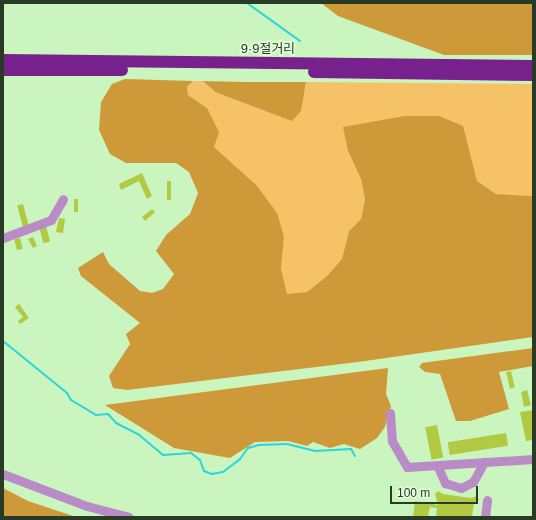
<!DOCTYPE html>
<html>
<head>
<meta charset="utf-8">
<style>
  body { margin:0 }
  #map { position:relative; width:536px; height:520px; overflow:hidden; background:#caf5be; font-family:Arial,"Noto Sans KR",sans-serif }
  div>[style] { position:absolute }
  .green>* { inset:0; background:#f6c268 }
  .forest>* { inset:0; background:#ce9938 }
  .stream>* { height:2px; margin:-1px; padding:0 1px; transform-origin:1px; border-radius:1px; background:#2dd4da }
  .building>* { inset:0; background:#b1c943; transform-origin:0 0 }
  .minor>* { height:9px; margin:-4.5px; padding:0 4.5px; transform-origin:4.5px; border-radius:4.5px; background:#ba8cc7 }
  .highway>* { height:12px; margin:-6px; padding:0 6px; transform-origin:6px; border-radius:6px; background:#77228c }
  span { translate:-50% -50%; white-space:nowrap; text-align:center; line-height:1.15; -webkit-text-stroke:3.5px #e3fddc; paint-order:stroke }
  .street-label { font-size:13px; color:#293a25 }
  .frame { position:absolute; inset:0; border:4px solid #293a25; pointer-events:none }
  .scale { position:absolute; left:390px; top:486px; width:88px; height:18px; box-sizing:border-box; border:2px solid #293a25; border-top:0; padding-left:5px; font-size:12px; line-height:14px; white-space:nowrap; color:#293a25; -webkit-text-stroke:3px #e3fddc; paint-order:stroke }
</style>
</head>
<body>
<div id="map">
  <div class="green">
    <div style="clip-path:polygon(193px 81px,203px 81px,215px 92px,265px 111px,305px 91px,306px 82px,533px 84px,533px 196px,496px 194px,477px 181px,470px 160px,348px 151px,361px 179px,365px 199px,361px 219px,349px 231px,342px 259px,327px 276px,307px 292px,287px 294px,281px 268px,284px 237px,229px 162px,214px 147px,207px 108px,188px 95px,187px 87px)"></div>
  </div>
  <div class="forest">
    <div style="clip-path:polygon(321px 3px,533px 3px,533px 55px,444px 55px,338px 16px)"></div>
    <div style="clip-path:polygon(125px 79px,193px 81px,187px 87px,188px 95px,207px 108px,219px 132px,214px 147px,257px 186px,277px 213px,284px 237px,281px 268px,287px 294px,307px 292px,327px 276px,342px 259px,349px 231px,361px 219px,365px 199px,361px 179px,348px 151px,343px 127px,405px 116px,439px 116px,463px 126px,477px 181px,496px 194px,533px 196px,533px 337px,358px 362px,127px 390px,113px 388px,109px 376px,130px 344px,126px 334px,140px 323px,81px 276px,78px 268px,103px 252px,109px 264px,140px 291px,152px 293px,163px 289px,174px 274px,156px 251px,166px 235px,190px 214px,198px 193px,189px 172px,176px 163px,126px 163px,110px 154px,99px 130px,101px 102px,112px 84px)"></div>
    <div style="clip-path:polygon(203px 81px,244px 82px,306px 82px,301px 111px,292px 121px,215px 92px)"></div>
    <div style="clip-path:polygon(533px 348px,533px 366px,499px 372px,509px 409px,470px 421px,456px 421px,440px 374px,425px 372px,419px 367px,422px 363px)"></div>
    <div style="clip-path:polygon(388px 368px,386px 394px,391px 406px,385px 427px,377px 438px,360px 449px,344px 444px,330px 448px,313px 442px,307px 446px,288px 441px,255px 442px,230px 458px,174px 448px,105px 405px)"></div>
    <div style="clip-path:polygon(3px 488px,28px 501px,76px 517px,3px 517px)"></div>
  </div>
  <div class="stream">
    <div style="left:247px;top:3px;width:65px;rotate:35.6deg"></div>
    <div style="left:3px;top:341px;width:82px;rotate:39.1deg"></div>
    <div style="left:67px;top:393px;width:8px;rotate:60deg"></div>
    <div style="left:71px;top:400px;width:29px;rotate:31deg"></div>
    <div style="left:96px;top:415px;width:12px;rotate:-5deg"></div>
    <div style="left:108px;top:414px;width:12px;rotate:48deg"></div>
    <div style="left:116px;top:423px;width:25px;rotate:27deg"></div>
    <div style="left:138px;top:434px;width:33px;rotate:40deg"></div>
    <div style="left:163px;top:455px;width:28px;rotate:-4deg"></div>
    <div style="left:191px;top:453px;width:11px;rotate:38deg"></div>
    <div style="left:200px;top:460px;width:12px;rotate:70deg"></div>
    <div style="left:204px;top:471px;width:9px;rotate:21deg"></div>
    <div style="left:212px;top:474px;width:11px;rotate:-10deg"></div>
    <div style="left:223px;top:472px;width:21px;rotate:-37deg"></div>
    <div style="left:240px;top:459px;width:14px;rotate:-54deg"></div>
    <div style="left:248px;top:448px;width:11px;rotate:-15deg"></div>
    <div style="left:259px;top:445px;width:28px;rotate:-2deg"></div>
    <div style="left:287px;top:444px;width:29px;rotate:14deg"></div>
    <div style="left:315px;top:451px;width:36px;rotate:-3deg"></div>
    <div style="left:351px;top:449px;width:8px;rotate:60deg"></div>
  </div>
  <div class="building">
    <div style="clip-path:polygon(142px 173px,152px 196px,147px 199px,139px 181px,121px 190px,119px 184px)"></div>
    <div style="left:167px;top:181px;width:4px;height:19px"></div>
    <div style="left:74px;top:199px;width:4px;height:13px"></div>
    <div style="left:23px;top:204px;width:24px;height:6px;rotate:75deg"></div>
    <div style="clip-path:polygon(152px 209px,155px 212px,145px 221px,142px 217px)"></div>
    <div style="clip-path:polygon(59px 218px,65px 219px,63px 233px,56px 232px)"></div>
    <div style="left:46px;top:226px;width:16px;height:7px;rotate:75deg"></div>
    <div style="clip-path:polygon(33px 237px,37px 246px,33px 248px,28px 239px)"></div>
    <div style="left:20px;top:238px;width:11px;height:6px;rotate:75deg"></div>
    <div style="clip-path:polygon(19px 304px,29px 318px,20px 324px,18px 321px,23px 317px,15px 307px)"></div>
    <div style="left:511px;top:371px;width:17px;height:5px;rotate:77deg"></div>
    <div style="clip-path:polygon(527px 390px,531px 405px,524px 407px,521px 392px)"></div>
    <div style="clip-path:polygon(533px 410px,533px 440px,526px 441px,520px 412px)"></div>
    <div style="left:437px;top:425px;width:33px;height:12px;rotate:79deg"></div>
    <div style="left:506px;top:433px;width:13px;height:59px;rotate:81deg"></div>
    <div style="clip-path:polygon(438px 491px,443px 494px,471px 498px,477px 496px,479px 500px,474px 503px,472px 517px,436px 517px,437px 508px,430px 507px,428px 517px,413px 517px,415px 501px,438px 505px,435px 494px)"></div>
  </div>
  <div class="minor">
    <div style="left:3px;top:238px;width:51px;rotate:-20.6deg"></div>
    <div style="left:51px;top:220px;width:24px;rotate:-60deg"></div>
    <div style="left:390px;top:413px;width:28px;rotate:86deg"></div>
    <div style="left:392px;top:441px;width:30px;rotate:60deg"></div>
    <div style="left:407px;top:467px;width:126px;rotate:-3.6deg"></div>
    <div style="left:437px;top:465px;width:20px;rotate:66deg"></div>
    <div style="left:445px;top:483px;width:17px;rotate:17deg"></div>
    <div style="left:461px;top:488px;width:13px;rotate:-27deg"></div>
    <div style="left:473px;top:482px;width:23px;rotate:-61deg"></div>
    <div style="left:3px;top:474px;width:90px;rotate:20.9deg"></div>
    <div style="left:87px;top:506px;width:43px;rotate:14.7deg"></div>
    <div style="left:485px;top:517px;width:17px;rotate:-83deg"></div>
  </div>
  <div class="highway">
    <div style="left:3px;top:60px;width:530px;rotate:0.65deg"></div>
    <div style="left:3px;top:70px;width:119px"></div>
    <div style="left:314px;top:72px;width:219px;rotate:0.8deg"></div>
  </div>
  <div class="street-label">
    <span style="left:268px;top:49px">9·9절거리</span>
  </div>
  <div class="frame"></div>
  <div class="scale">100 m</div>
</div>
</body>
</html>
